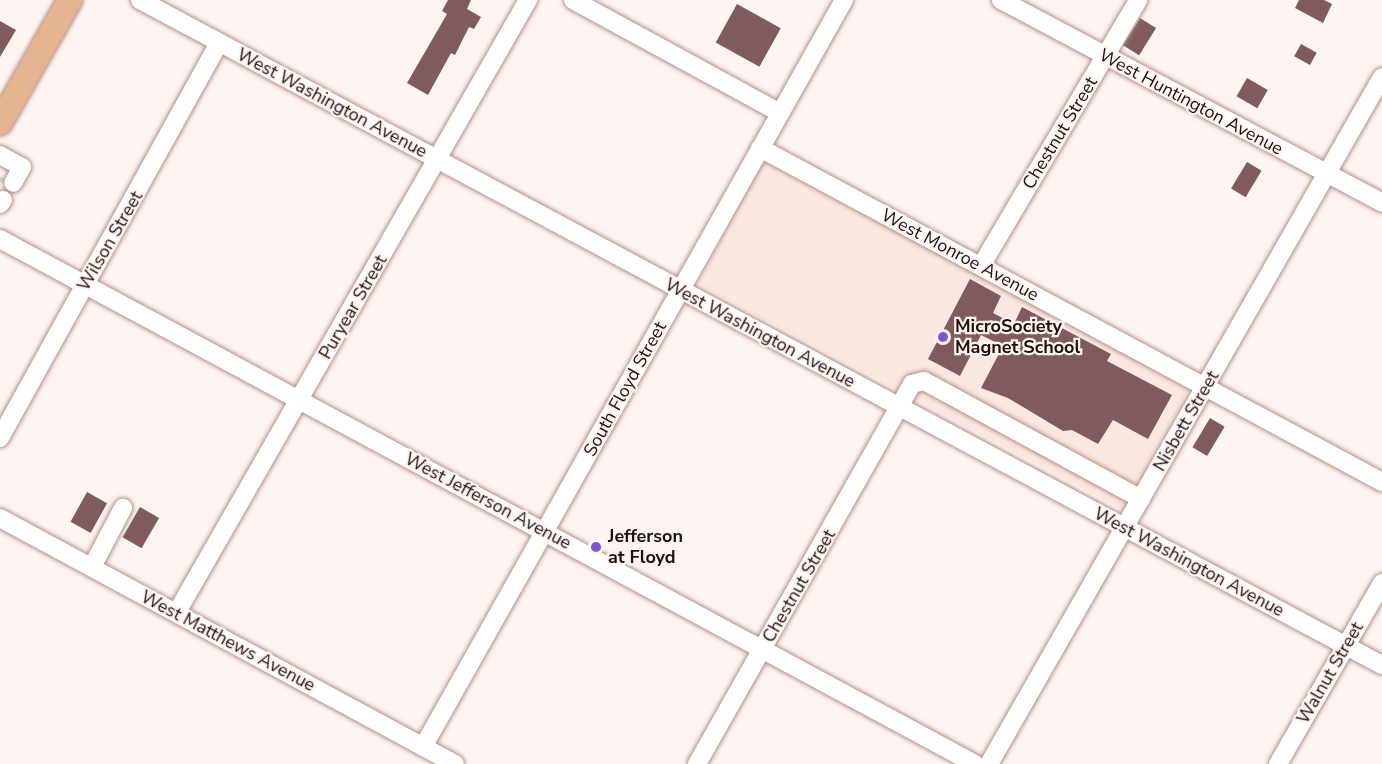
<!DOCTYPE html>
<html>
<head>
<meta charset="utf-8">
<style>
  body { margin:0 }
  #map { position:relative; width:1382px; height:764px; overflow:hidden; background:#fef5f3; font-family:"Nunito Sans",sans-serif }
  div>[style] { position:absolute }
  .built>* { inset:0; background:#fce8e2; transform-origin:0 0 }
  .building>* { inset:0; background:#805b5d; transform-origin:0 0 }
  .minor-tunnel>* { height:18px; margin-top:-9px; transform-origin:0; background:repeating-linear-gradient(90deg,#dcd3d0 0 18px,transparent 0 27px) }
  .roads { filter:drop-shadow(0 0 2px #b48f84) drop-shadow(0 0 2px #b48f84) }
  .minor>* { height:18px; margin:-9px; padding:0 9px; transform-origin:9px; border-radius:9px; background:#fff }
  .major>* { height:24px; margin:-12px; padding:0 12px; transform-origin:12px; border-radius:12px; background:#e3b48f }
  .dots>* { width:16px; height:16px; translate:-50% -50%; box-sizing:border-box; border:3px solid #fef5f3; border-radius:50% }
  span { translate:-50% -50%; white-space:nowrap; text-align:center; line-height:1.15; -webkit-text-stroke:4.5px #fef5f3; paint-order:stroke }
  .street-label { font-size:18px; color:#1e100c }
  .poi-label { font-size:18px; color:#1e100c; font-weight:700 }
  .left { translate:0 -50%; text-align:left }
</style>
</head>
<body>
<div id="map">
  <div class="built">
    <div style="left:763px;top:161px;width:483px;height:139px;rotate:28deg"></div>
  </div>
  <div class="building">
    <div style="clip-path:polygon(448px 0,471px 0,467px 9px,481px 17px,474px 29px,469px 27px,455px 55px,451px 53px,428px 95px,407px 83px,447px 14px,442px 11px)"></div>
    <div style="clip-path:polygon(1299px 0,1324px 0,1332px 4px,1323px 23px,1295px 8px)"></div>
    <div style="left:737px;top:4px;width:50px;height:44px;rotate:29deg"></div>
    <div style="left:1140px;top:18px;width:19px;height:32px;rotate:32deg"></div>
    <div style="clip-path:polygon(0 21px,16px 30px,0 57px)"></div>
    <div style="left:1301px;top:44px;width:18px;height:14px;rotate:29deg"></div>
    <div style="left:1247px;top:78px;width:24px;height:21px;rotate:30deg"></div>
    <div style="left:1247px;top:162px;width:17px;height:31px;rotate:31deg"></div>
    <div style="clip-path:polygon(970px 279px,1001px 296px,993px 313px,1014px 324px,1022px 307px,1111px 354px,1107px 361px,1172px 395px,1148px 439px,1113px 420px,1098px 444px,1072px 430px,1063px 431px,1008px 398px,981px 388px,1003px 346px,981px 335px,960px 376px,928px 359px)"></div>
    <div style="left:1210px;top:418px;width:17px;height:34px;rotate:31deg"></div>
    <div style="left:87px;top:492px;width:23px;height:34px;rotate:29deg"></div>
    <div style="left:140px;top:507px;width:22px;height:35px;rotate:30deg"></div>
  </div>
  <div class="minor-tunnel">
    <div style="left:0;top:182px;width:5px;rotate:-68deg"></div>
  </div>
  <div class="roads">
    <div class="minor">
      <div style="left:140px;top:0;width:1409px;rotate:28.17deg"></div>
      <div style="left:573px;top:0;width:236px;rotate:28.6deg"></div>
      <div style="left:1001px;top:0;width:432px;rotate:28deg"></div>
      <div style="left:760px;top:148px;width:706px;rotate:28.23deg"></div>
      <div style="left:0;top:155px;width:25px;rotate:29deg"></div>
      <div style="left:22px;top:167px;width:18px;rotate:119deg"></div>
      <div style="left:0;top:204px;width:5px;rotate:-53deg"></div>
      <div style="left:0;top:239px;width:1107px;rotate:28.3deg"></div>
      <div style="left:981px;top:266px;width:309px;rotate:-59.4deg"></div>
      <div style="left:0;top:438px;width:452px;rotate:-61deg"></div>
      <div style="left:0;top:518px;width:517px;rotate:28.4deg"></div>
      <div style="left:92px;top:567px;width:67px;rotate:-62.3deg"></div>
      <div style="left:177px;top:612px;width:706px;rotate:-60.16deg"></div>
      <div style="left:423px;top:747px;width:857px;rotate:-60.59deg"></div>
      <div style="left:697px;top:764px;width:437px;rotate:-60.5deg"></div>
      <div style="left:912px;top:384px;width:12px;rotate:-14deg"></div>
      <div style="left:924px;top:381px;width:247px;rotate:28.5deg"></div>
      <div style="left:989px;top:764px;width:791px;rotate:-60.23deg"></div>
      <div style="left:1278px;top:764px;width:209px;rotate:-60.1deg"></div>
    </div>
    <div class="major">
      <div style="left:0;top:123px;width:142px;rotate:-60.4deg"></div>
    </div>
  </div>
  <div class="dots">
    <div style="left:943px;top:337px;background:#7f54cd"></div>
    <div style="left:596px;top:547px;background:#7f54cd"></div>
  </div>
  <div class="street-label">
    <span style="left:1191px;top:102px;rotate:28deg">West Huntington Avenue</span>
    <span style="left:332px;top:103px;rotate:28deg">West Washington Avenue</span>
    <span style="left:1060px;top:133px;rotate:-59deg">Chestnut Street</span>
    <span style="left:110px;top:241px;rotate:-60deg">Wilson Street</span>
    <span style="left:960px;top:255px;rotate:28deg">West Monroe Avenue</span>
    <span style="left:353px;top:307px;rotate:-60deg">Puryear Street</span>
    <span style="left:760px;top:333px;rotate:28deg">West Washington Avenue</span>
    <span style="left:625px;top:389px;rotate:-61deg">South Floyd Street</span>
    <span style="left:1186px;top:421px;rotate:-60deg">Nisbett Street</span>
    <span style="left:488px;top:501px;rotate:28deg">West Jefferson Avenue</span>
    <span style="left:1189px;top:562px;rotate:28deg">West Washington Avenue</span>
    <span style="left:799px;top:586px;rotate:-60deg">Chestnut Street</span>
    <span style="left:228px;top:641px;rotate:28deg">West Matthews Avenue</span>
    <span style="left:1330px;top:673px;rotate:-60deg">Walnut Street</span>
  </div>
  <div class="poi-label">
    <span class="left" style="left:955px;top:337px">MicroSociety<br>Magnet School</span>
    <span class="left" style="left:608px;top:547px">Jefferson<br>at Floyd</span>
  </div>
</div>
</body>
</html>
